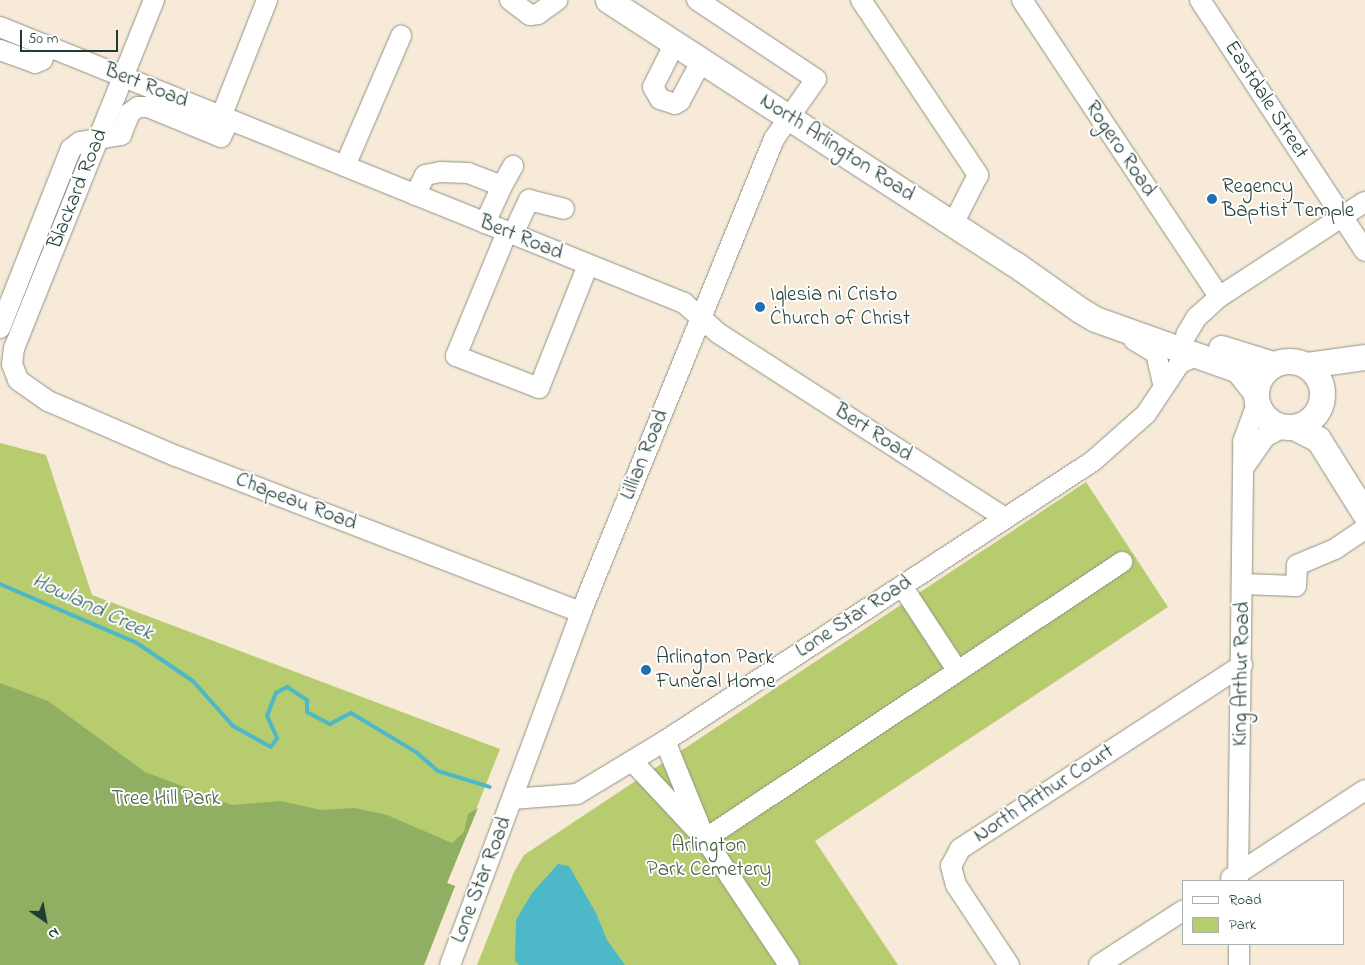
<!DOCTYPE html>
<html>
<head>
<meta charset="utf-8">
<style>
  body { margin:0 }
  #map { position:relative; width:1365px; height:965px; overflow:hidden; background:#f8ead8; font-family:"Indie Flower",sans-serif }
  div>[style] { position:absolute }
  .green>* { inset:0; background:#b7cb6f }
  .forest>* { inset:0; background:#91af62 }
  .water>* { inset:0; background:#4db9c8 }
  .stream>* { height:4px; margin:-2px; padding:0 2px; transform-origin:2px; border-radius:2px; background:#4db9c8 }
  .roads { filter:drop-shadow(0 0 1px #8c9486) drop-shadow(0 0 1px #8c9486) }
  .minor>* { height:20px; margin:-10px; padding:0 10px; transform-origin:10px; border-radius:10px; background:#fff }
  .major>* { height:25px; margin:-12.5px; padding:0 12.5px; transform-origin:12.5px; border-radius:12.5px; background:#fff }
  .major>.ring { margin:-12.5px; padding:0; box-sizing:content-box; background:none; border:25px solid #fff; border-radius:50% }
  .dots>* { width:14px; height:14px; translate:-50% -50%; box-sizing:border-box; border:2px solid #fff; border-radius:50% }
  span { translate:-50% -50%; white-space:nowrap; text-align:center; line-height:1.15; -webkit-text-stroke:4px #fff; paint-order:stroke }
  .street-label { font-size:21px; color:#1f3d34 }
  .poi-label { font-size:21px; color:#1f3d34 }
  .left { translate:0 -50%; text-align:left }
  .park-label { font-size:21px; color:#456043 }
  .water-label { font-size:22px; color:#2d6260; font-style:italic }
  .legend { position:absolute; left:1182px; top:880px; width:162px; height:65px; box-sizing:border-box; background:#fff; border:1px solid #a5b1ae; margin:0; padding:6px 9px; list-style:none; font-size:15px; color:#1f3d34 }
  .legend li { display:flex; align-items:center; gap:10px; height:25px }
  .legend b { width:25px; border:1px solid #a5b1ae }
  .north { position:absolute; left:20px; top:895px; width:50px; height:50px; -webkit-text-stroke:4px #fff; paint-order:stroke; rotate:147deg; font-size:14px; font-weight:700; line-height:20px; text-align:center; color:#1f3d34 }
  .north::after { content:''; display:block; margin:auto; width:18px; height:22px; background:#1f3d34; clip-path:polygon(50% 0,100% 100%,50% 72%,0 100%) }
  .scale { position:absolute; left:20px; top:30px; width:98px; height:22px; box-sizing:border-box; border:2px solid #1f3d34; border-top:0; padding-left:6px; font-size:15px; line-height:18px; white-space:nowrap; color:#1f3d34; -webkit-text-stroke:4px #fff; paint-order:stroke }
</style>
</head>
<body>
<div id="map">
  <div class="green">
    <div style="clip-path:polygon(0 443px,46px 455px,92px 595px,500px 749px,447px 883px,455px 886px,424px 965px,0 965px)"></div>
    <div style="clip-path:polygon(1086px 482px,1168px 607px,815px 841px,898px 965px,477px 965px,514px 872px,524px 855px)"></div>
  </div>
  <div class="forest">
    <div style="clip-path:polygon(0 683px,48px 701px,145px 772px,232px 805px,281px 801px,321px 810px,355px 808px,387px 815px,452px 843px,464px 832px,468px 814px,478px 808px,447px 883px,455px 886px,424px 965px,0 965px)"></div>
  </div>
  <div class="water">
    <div style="clip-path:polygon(558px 864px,569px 866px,596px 913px,607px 940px,625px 965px,519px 965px,515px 961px,516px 920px,532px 893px)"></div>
  </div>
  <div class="stream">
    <div style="left:0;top:584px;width:149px;rotate:23.3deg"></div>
    <div style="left:137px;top:643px;width:68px;rotate:34.2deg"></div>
    <div style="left:193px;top:681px;width:60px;rotate:48.4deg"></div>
    <div style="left:233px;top:726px;width:43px;rotate:28.9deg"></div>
    <div style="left:271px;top:747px;width:11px;rotate:-56deg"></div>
    <div style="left:277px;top:738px;width:24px;rotate:-114deg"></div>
    <div style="left:267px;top:716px;width:25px;rotate:-69deg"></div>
    <div style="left:276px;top:693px;width:13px;rotate:-29deg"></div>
    <div style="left:287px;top:687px;width:24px;rotate:33deg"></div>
    <div style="left:307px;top:700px;width:12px;rotate:90deg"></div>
    <div style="left:307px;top:712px;width:26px;rotate:28deg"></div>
    <div style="left:330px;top:724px;width:24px;rotate:-28deg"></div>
    <div style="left:351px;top:713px;width:76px;rotate:31deg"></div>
    <div style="left:416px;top:752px;width:29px;rotate:41deg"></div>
    <div style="left:438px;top:771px;width:54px;rotate:17.1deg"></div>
  </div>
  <div class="roads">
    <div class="minor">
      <div style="left:154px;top:0;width:375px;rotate:111.9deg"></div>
      <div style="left:14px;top:348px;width:16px;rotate:97deg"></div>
      <div style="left:12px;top:364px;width:17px;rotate:69deg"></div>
      <div style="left:18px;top:380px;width:37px;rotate:35deg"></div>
      <div style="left:48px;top:401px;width:139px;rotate:23.3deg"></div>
      <div style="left:176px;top:456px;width:434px;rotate:21.1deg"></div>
      <div style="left:510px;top:0;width:25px;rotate:37deg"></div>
      <div style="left:530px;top:15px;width:8px;rotate:-7deg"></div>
      <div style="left:538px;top:14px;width:24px;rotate:-36deg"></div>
      <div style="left:861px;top:0;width:211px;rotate:56.2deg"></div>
      <div style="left:978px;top:175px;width:55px;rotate:117deg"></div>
      <div style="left:1022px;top:0;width:356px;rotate:56.4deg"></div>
      <div style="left:1200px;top:0;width:300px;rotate:56.7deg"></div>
      <div style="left:0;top:27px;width:738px;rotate:21.97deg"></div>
      <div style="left:684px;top:303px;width:45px;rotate:41.4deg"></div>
      <div style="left:718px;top:333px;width:341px;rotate:32.8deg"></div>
      <div style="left:675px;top:43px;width:49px;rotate:116.6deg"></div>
      <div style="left:653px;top:87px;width:14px;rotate:60deg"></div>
      <div style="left:660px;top:99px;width:16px;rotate:18deg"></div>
      <div style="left:675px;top:104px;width:6px;rotate:-31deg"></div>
      <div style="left:680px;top:101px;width:47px;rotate:-61.8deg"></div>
      <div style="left:0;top:50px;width:37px;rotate:20deg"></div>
      <div style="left:35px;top:63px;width:8px;rotate:-23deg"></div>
      <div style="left:42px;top:60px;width:15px;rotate:-67deg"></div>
      <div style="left:221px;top:117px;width:126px;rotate:-68.5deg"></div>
      <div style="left:345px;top:166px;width:142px;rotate:-66.7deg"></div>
      <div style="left:502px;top:186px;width:23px;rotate:-61deg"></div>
      <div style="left:415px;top:195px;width:22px;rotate:-63deg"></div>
      <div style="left:425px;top:175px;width:16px;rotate:-11deg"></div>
      <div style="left:441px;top:172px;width:27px;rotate:2deg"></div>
      <div style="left:468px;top:173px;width:36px;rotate:21deg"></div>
      <div style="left:502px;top:186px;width:41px;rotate:114.7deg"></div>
      <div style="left:507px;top:232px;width:134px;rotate:112.4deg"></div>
      <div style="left:456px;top:356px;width:89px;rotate:21.1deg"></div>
      <div style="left:539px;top:388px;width:132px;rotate:-68.3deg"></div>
      <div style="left:513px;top:234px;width:38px;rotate:-65deg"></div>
      <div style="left:529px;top:200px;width:36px;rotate:14deg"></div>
      <div style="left:0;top:328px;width:193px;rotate:-68.4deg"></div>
      <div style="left:71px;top:149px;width:11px;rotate:-38deg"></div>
      <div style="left:80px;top:142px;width:42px;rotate:-9.7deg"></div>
      <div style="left:121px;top:135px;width:24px;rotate:-68deg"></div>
      <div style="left:130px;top:113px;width:10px;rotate:-37deg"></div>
      <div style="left:138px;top:107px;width:10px"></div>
      <div style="left:148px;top:107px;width:79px;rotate:22.3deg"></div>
      <div style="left:221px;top:137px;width:19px;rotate:-65deg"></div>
      <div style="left:1186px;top:335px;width:21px;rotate:-59deg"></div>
      <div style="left:1197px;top:317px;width:30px;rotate:-42deg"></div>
      <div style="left:1219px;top:297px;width:174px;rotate:-33.1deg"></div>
      <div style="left:1134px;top:340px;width:26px;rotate:31deg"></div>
      <div style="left:1156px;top:353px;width:32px;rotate:77deg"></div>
      <div style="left:1244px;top:467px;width:37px;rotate:-55deg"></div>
      <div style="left:1265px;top:437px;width:21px;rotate:-29deg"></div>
      <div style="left:1243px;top:584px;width:53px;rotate:2.2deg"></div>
      <div style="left:1296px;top:586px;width:21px;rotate:-87deg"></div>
      <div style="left:1297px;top:565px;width:41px;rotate:-22.8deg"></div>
      <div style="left:1335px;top:549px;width:36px;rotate:-34deg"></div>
      <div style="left:902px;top:586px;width:100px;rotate:56.8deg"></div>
      <div style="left:633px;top:762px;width:105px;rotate:46.9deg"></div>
      <div style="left:705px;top:839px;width:106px;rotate:-112.2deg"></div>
      <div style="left:512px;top:799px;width:65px;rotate:-4.4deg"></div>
      <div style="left:577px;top:794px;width:103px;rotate:-31.1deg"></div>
      <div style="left:665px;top:741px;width:511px;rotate:-33.19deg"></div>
      <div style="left:1093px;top:461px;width:71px;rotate:-41.6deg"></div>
      <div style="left:1146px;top:414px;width:61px;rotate:-56.3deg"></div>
      <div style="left:1180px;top:363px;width:17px;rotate:-24deg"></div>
      <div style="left:1231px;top:878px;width:160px;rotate:-33.3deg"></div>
      <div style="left:1238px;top:881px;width:439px;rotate:-89.3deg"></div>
      <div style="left:1243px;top:442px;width:40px;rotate:-69.8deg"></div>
      <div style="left:1239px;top:944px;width:21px;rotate:90deg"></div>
      <div style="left:450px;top:965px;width:377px;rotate:-69.6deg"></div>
      <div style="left:581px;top:612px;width:511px;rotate:-67.8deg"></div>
      <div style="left:774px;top:139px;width:73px;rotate:-55deg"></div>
      <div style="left:816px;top:79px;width:143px;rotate:-146.4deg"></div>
      <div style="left:789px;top:965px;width:151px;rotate:-123.7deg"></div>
      <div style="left:705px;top:839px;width:501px;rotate:-33.59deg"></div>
      <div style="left:1009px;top:965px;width:96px;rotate:-123.5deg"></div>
      <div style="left:956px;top:885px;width:20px;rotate:-105deg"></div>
      <div style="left:951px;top:866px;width:19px;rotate:-62deg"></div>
      <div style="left:960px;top:849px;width:337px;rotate:-33.1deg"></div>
      <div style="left:1099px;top:965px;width:101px;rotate:-32.9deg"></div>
    </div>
    <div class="major">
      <div style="left:608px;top:0;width:485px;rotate:33deg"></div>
      <div style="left:1015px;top:264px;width:80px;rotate:35.3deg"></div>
      <div style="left:1080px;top:310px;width:17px;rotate:31deg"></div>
      <div style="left:1095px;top:319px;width:152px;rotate:19.6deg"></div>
      <div style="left:1238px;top:370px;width:29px;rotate:52deg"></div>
      <div style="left:1221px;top:348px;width:54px;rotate:17.1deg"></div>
      <div class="ring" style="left:1256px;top:361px;width:41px;height:41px"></div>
      <div style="left:1307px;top:365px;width:59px;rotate:-7.9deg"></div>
      <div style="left:1294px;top:427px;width:27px;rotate:27deg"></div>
      <div style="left:1318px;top:439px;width:89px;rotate:57.9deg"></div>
    </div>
  </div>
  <div class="dots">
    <div style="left:1212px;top:199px;background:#1f6fb2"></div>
    <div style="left:760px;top:307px;background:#1f6fb2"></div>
    <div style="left:646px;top:670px;background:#1f6fb2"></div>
  </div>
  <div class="street-label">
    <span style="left:146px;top:86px;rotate:22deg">Bert Road</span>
    <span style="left:1266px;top:100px;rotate:57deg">Eastdale Street</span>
    <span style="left:837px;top:148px;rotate:33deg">North Arlington Road</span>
    <span style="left:1120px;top:149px;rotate:56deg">Rogero Road</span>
    <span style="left:78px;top:189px;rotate:-68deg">Blackard Road</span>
    <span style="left:521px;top:238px;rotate:22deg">Bert Road</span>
    <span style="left:873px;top:433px;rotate:33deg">Bert Road</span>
    <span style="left:645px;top:455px;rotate:-68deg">Lillian Road</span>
    <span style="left:296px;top:502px;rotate:21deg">Chapeau Road</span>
    <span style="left:854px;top:617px;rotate:-33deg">Lone Star Road</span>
    <span style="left:1242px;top:674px;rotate:-89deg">King Arthur Road</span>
    <span style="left:1044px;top:794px;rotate:-33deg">North Arthur Court</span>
    <span style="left:482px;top:880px;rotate:-69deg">Lone Star Road</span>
  </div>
  <div class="poi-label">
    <span class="left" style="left:1222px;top:199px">Regency<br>Baptist Temple</span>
    <span class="left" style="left:770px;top:307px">Iglesia ni Cristo<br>Church of Christ</span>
    <span class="left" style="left:656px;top:670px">Arlington Park<br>Funeral Home</span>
  </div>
  <div class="park-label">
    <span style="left:166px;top:799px">Tree Hill Park</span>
    <span style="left:709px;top:858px">Arlington<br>Park Cemetery</span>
  </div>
  <div class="water-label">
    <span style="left:92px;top:608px;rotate:25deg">Howland Creek</span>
  </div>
  <ul class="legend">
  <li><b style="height:6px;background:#fff"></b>Road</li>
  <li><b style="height:14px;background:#b7cb6f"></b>Park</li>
  </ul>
  <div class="north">N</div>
  <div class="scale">50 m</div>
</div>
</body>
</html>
